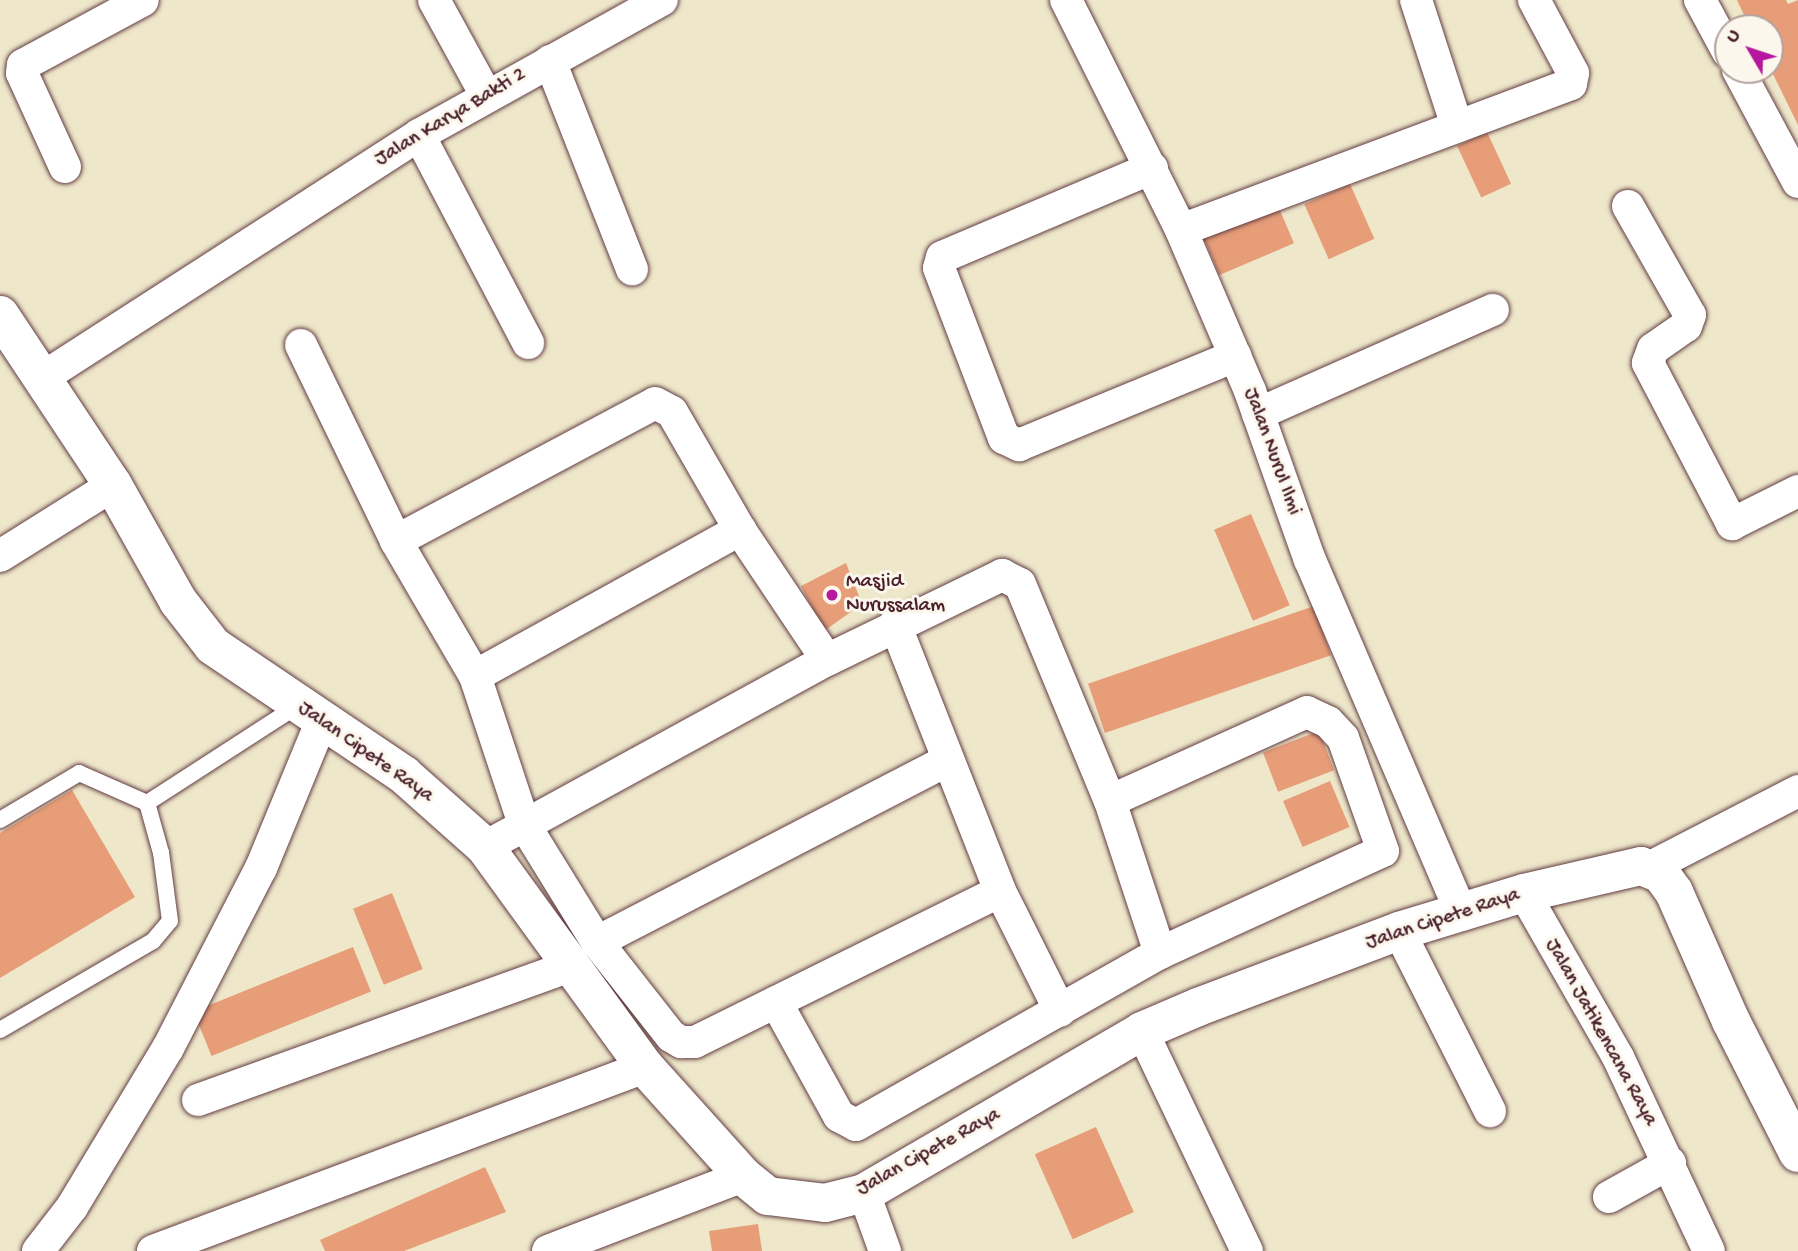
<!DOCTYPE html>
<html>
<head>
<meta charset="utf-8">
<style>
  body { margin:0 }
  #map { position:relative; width:1798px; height:1251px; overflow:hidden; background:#eee7ca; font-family:"Gochi Hand",sans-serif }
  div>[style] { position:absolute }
  .building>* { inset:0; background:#e69d78; transform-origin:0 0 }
  .roads { filter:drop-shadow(0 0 2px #633d43) drop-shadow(0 0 2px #633d43) }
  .lane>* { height:16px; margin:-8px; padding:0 8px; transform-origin:8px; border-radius:8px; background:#fff }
  .street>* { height:32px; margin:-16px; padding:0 16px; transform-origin:16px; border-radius:16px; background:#fff }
  .secondary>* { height:38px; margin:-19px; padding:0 19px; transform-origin:19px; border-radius:19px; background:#fff }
  .dots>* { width:19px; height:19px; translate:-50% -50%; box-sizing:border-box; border:4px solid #fbf7ec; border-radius:50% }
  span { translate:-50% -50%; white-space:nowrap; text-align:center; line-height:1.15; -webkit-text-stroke:6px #fbf7ec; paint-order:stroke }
  .street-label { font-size:21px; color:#4a1f2b }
  .poi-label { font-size:21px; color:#4a1f2b }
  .left { translate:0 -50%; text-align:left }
  .north { position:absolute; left:1714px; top:14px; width:70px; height:70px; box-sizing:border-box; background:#fbf7ec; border:2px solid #b4a19f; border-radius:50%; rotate:309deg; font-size:19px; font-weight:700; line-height:28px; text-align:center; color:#4a1f2b }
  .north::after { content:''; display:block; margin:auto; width:24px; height:32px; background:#b5179e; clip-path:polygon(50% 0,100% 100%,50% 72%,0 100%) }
</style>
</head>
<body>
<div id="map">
  <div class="building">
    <div style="clip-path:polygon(1737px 0,1786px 0,1788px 4px,1798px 0,1798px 125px,1770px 68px,1770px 28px,1750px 28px)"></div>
    <div style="left:1487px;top:132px;width:57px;height:33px;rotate:65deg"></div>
    <div style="left:1350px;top:184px;width:60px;height:50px;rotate:66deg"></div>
    <div style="left:1276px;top:201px;width:46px;height:81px;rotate:67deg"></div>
    <div style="left:1251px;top:514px;width:99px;height:40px;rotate:67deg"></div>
    <div style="clip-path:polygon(846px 563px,862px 604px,824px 631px,801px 586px)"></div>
    <div style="left:1314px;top:606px;width:52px;height:239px;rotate:71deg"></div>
    <div style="left:1319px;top:731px;width:42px;height:60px;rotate:69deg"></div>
    <div style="left:1330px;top:781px;width:50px;height:51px;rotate:67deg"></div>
    <div style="clip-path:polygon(72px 790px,135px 897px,0 978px,0 833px)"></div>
    <div style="left:392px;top:893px;width:82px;height:42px;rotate:68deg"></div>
    <div style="left:353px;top:947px;width:48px;height:172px;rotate:68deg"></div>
    <div style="left:1096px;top:1127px;width:93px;height:67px;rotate:66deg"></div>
    <div style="clip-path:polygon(485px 1167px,506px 1212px,404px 1251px,325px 1251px,320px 1240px)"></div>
    <div style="clip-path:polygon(758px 1224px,762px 1251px,712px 1251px,709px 1231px)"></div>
  </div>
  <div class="roads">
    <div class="lane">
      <div style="left:0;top:820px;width:92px;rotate:-30.7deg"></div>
      <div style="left:79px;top:773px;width:74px;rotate:23.8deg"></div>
      <div style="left:147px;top:803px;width:179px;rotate:-32.9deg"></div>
      <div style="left:0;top:1030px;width:177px;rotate:-30.2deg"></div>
      <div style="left:153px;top:941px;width:26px;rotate:-50deg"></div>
      <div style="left:170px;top:921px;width:69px;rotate:-97.5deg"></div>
      <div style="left:161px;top:853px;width:52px;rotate:-105.6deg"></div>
    </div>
    <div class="street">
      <div style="left:434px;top:0;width:108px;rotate:61.3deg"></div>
      <div style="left:1066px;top:0;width:257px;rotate:63.4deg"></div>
      <div style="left:1181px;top:230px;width:175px;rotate:66.8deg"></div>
      <div style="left:1250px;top:391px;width:179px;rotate:70.5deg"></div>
      <div style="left:1310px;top:560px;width:383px;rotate:66.8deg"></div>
      <div style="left:1416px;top:0;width:133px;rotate:72deg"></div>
      <div style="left:1700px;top:0;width:59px;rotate:61.7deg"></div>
      <div style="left:550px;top:61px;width:224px;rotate:68.5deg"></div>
      <div style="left:1738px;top:70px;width:127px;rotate:61.8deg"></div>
      <div style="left:419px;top:135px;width:235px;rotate:62.3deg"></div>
      <div style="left:65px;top:167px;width:103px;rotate:-114.6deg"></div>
      <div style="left:22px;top:73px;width:8px;rotate:-83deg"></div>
      <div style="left:23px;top:65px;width:136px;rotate:-28.4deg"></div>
      <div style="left:1152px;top:168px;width:228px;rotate:157deg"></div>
      <div style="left:942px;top:257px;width:11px;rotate:105deg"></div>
      <div style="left:939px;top:268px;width:182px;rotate:69.1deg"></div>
      <div style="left:1004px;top:438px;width:17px;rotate:25deg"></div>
      <div style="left:1019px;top:445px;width:234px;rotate:-22.4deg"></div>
      <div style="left:1628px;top:206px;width:125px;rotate:60.4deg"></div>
      <div style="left:1690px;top:315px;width:12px;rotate:110deg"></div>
      <div style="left:1686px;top:326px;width:40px;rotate:145.1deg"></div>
      <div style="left:1653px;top:349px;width:15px;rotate:110deg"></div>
      <div style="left:1648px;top:363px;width:182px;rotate:62.4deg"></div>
      <div style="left:1732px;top:524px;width:74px;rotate:-26.6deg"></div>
      <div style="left:1181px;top:230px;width:416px;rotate:-20.5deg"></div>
      <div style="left:1571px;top:84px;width:11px;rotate:-80deg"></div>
      <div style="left:1573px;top:73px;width:83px;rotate:-118.1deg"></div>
      <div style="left:301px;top:345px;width:218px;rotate:64.1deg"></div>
      <div style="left:396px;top:541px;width:156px;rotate:59.7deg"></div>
      <div style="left:475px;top:676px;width:156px;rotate:71.7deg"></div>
      <div style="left:524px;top:824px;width:139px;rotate:58.3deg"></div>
      <div style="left:597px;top:942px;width:120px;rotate:51.8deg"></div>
      <div style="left:671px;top:1036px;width:12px;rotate:31deg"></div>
      <div style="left:681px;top:1042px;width:14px"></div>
      <div style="left:695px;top:1042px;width:340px;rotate:-26.3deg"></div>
      <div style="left:42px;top:378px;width:449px;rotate:-32.8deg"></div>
      <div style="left:419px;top:135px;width:278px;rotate:-29.1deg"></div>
      <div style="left:1258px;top:414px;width:257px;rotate:-23.9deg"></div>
      <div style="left:396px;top:541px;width:293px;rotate:-28deg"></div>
      <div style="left:655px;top:403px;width:19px;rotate:28deg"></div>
      <div style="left:672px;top:412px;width:136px;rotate:60deg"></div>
      <div style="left:740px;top:530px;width:156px;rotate:56.2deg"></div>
      <div style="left:0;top:556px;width:133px;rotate:-32.1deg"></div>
      <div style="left:895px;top:624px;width:287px;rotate:68.5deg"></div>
      <div style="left:1000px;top:891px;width:134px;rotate:63.4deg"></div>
      <div style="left:475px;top:676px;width:303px;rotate:-28.9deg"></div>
      <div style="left:485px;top:847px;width:390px;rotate:-28.7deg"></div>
      <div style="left:827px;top:660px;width:195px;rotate:-25.9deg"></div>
      <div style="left:1002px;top:575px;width:20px;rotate:27deg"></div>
      <div style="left:1020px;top:584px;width:235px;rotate:67.5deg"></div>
      <div style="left:1110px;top:801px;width:160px;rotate:71.8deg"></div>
      <div style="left:1649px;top:868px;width:168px;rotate:-27.3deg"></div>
      <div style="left:1524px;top:893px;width:189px;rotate:60.2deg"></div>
      <div style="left:1618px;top:1057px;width:214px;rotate:64.9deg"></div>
      <div style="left:1399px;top:931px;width:202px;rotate:63.2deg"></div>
      <div style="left:597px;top:942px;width:395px;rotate:-27.4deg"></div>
      <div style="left:776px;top:1002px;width:130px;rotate:61.1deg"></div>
      <div style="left:839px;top:1116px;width:19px;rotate:28deg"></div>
      <div style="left:856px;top:1125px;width:349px;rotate:-29.5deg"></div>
      <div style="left:1160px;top:953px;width:245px;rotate:-24.6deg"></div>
      <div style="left:1383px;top:851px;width:120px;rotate:-109.5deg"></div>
      <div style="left:1343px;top:738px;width:22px;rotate:-133deg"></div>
      <div style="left:1328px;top:722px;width:23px;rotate:-155deg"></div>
      <div style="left:1307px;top:712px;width:216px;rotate:155.7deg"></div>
      <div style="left:1142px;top:1031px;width:244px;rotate:64.5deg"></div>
      <div style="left:198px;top:1100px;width:396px;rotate:-19.8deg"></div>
      <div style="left:864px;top:1193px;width:62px;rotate:70.1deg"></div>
      <div style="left:1609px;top:1197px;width:70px;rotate:-29.1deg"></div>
      <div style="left:38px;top:1251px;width:56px;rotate:-52.3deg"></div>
      <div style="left:72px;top:1207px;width:186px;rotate:-58.9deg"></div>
      <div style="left:168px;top:1048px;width:203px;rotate:-62.7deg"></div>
      <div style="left:261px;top:868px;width:160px;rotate:-67.6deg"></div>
      <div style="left:153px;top:1251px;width:525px;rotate:-20.5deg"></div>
      <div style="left:548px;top:1251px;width:209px;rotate:-21deg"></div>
    </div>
    <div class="secondary">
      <div style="left:0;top:315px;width:204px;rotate:56.4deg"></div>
      <div style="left:113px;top:485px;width:133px;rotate:60.7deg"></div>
      <div style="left:178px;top:601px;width:57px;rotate:52.1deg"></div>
      <div style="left:213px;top:646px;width:230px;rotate:34deg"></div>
      <div style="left:404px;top:775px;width:108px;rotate:41.6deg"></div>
      <div style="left:485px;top:847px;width:272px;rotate:54deg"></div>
      <div style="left:645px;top:1067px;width:147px;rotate:48deg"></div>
      <div style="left:743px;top:1176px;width:32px;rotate:39deg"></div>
      <div style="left:768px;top:1196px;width:57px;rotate:7deg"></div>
      <div style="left:825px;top:1203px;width:40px;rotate:-14.4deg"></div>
      <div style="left:864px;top:1193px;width:322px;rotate:-30.2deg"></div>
      <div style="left:1142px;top:1031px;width:61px;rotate:-23.2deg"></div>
      <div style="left:1198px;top:1007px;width:215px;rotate:-20.7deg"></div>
      <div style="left:1399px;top:931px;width:131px;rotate:-16.9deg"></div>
      <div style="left:1524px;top:893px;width:120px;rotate:-13deg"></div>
      <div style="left:1641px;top:866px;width:22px;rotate:22deg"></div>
      <div style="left:1661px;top:874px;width:22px;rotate:54deg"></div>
      <div style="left:1674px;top:892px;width:141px;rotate:66.2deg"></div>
      <div style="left:1731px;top:1021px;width:148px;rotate:63.1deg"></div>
    </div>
  </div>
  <div class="dots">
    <div style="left:832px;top:595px;background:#b5179e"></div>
  </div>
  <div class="street-label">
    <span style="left:451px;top:118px;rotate:-31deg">Jalan Karya Bakti 2</span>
    <span style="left:1271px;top:452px;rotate:70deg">Jalan Nurul Ilmi</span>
    <span style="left:365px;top:753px;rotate:35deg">Jalan Cipete Raya</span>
    <span style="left:1443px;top:920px;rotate:-18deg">Jalan Cipete Raya</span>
    <span style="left:1600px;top:1033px;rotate:61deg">Jalan Jatikencana Raya</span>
    <span style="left:929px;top:1153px;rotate:-29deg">Jalan Cipete Raya</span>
  </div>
  <div class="poi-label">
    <span class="left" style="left:846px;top:595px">Masjid<br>Nurussalam</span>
  </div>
  <div class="north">U</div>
</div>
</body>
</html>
